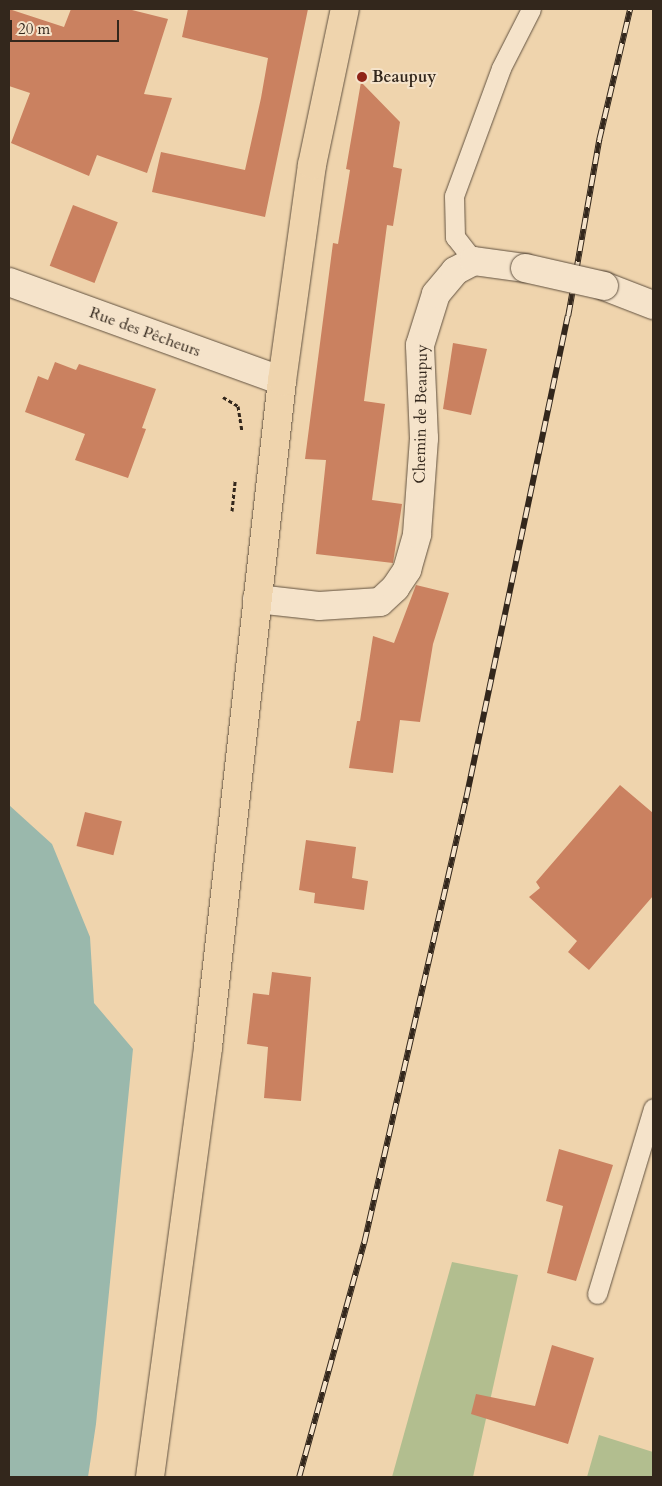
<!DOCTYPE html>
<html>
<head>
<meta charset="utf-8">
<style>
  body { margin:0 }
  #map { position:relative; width:662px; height:1486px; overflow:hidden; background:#efd4ad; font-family:Cardo,serif }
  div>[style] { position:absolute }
  .green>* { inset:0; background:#b2be8f }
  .water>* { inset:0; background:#9ab8ac }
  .building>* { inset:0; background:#ca8160; transform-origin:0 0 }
  .path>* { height:3px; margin-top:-1.5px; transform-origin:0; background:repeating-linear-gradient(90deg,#33271c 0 4px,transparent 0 6.5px) }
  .roads { filter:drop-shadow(0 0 1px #625240) drop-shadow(0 0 1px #625240) }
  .service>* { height:19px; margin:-9.5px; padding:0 9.5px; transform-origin:9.5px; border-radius:9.5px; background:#f5e3ca }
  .minor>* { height:28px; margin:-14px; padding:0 14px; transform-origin:14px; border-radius:14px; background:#f5e3ca }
  .primary>* { height:28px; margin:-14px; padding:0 14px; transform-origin:14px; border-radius:14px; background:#efd4ad }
  .rail>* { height:5.5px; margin-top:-2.75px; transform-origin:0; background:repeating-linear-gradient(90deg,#f5e3ca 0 11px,#33271c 0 22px); box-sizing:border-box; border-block:1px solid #33271c }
  .bridges { filter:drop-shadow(0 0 1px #625240) drop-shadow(0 0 1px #625240) }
  .minor-bridge>* { height:28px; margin:-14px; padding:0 14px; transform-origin:14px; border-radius:14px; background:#f5e3ca }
  .dots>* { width:14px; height:14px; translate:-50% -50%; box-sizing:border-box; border:2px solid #f5e3ca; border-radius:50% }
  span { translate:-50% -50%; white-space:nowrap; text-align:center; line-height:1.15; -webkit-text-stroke:4px #f5e3ca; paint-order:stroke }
  .poi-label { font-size:16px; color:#33271c; font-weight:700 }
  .left { translate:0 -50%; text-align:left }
  .street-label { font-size:16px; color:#33271c }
  .frame { position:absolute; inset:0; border:10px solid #33271c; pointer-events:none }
  .scale { position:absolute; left:10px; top:20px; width:109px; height:22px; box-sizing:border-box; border:2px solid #33271c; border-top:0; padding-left:6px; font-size:15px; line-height:18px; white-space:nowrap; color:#33271c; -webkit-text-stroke:4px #f5e3ca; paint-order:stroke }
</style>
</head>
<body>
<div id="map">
  <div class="green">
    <div style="clip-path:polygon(452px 1262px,518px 1275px,473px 1477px,392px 1477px)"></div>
    <div style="clip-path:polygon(599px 1435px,653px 1452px,653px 1477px,587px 1477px)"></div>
  </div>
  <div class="water">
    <div style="clip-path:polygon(9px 805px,52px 844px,90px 937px,94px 1003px,133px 1049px,96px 1424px,88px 1477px,9px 1477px)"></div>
  </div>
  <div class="building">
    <div style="clip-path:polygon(9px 9px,64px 27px,71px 9px,128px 9px,168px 19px,144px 94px,172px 98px,147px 173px,97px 155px,89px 176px,11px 143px,30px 93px,9px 86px)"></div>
    <div style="clip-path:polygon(188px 9px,308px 9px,265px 217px,152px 192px,161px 152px,245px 170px,261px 98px,268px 58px,182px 37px)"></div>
    <div style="clip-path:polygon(361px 82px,400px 122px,393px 167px,402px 169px,393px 226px,387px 225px,364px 401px,385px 404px,372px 500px,402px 504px,393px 563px,316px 554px,326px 460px,305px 459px,333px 243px,338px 244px,350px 170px,346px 169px)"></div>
    <div style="left:73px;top:205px;width:48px;height:65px;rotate:21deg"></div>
    <div style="clip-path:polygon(453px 343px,487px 349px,471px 415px,443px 409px)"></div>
    <div style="clip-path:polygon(55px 362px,76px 370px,79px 364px,156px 389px,142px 428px,146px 429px,128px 478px,75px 460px,85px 434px,25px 412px,38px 376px,48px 380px)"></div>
    <div style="clip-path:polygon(416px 585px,449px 593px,433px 644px,420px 722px,400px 720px,393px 773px,349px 768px,357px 721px,360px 721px,373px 636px,394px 643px)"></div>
    <div style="clip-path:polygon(620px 785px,653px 813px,653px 896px,589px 970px,568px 952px,577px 941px,529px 897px,540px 888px,536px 882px)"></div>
    <div style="left:85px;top:812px;width:38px;height:35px;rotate:14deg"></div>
    <div style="clip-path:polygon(306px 840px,356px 847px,352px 878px,368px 881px,364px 910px,314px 903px,315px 893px,299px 890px)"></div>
    <div style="clip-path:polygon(272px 972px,311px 977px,301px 1101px,264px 1098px,268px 1047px,247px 1044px,253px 993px,269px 995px)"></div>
    <div style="clip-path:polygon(559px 1149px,613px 1165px,576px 1281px,547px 1273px,563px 1206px,546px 1201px)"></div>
    <div style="clip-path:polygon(552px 1345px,594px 1358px,568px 1444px,471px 1414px,476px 1394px,535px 1406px)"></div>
  </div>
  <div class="path">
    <div style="left:223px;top:397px;width:17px;rotate:31deg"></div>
    <div style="left:238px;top:406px;width:24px;rotate:81deg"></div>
    <div style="left:232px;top:511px;width:31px;rotate:-84deg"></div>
  </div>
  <div class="roads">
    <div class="service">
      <div style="left:474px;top:261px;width:31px;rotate:-128deg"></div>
      <div style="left:455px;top:237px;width:41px;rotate:-91.4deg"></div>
      <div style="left:454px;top:196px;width:136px;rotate:-69.8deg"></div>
      <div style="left:501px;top:68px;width:66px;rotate:-63deg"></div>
      <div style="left:597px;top:1294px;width:194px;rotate:-73.2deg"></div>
    </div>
    <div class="minor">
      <div style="left:9px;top:282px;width:290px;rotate:19.9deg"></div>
      <div style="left:604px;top:286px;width:53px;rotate:21.2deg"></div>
      <div style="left:257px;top:599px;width:62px;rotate:6.4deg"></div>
      <div style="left:319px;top:606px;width:61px;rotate:-3.8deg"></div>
      <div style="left:380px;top:602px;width:21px;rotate:-43deg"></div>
      <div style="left:395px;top:588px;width:22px;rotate:-56deg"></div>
      <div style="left:407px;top:570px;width:37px;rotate:-74deg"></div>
      <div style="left:417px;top:534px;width:96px;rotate:-85.8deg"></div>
      <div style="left:424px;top:438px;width:93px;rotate:-92.5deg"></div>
      <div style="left:420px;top:345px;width:53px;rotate:-72.6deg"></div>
      <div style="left:436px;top:294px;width:30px;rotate:-50deg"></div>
      <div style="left:455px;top:271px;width:21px;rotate:-28deg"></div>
      <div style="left:474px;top:261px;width:51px;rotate:7.8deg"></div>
    </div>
    <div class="primary">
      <div style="left:150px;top:1477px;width:434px;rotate:-82.3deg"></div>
      <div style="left:208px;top:1047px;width:670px;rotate:-83.66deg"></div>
      <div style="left:282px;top:381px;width:218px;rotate:-82.1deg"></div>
      <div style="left:312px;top:165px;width:159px;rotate:-78.1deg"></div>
    </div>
  </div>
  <div class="rail">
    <div style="left:299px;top:1477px;width:243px;rotate:-74.5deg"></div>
    <div style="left:364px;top:1243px;width:457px;rotate:-77.1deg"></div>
    <div style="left:466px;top:798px;width:493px;rotate:-78.1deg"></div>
    <div style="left:568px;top:316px;width:179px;rotate:-80deg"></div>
    <div style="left:599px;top:140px;width:135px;rotate:-76.7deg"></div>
  </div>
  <div class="bridges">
    <div class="minor-bridge">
      <div style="left:525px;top:268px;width:81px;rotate:12.8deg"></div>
    </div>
  </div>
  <div class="dots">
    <div style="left:362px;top:77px;background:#8f2418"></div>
  </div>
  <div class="poi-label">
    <span class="left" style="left:372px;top:77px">Beaupuy</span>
  </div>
  <div class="street-label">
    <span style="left:145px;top:332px;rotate:20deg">Rue des Pêcheurs</span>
    <span style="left:421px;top:414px;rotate:-89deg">Chemin de Beaupuy</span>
  </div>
  <div class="frame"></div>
  <div class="scale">20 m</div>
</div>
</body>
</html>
